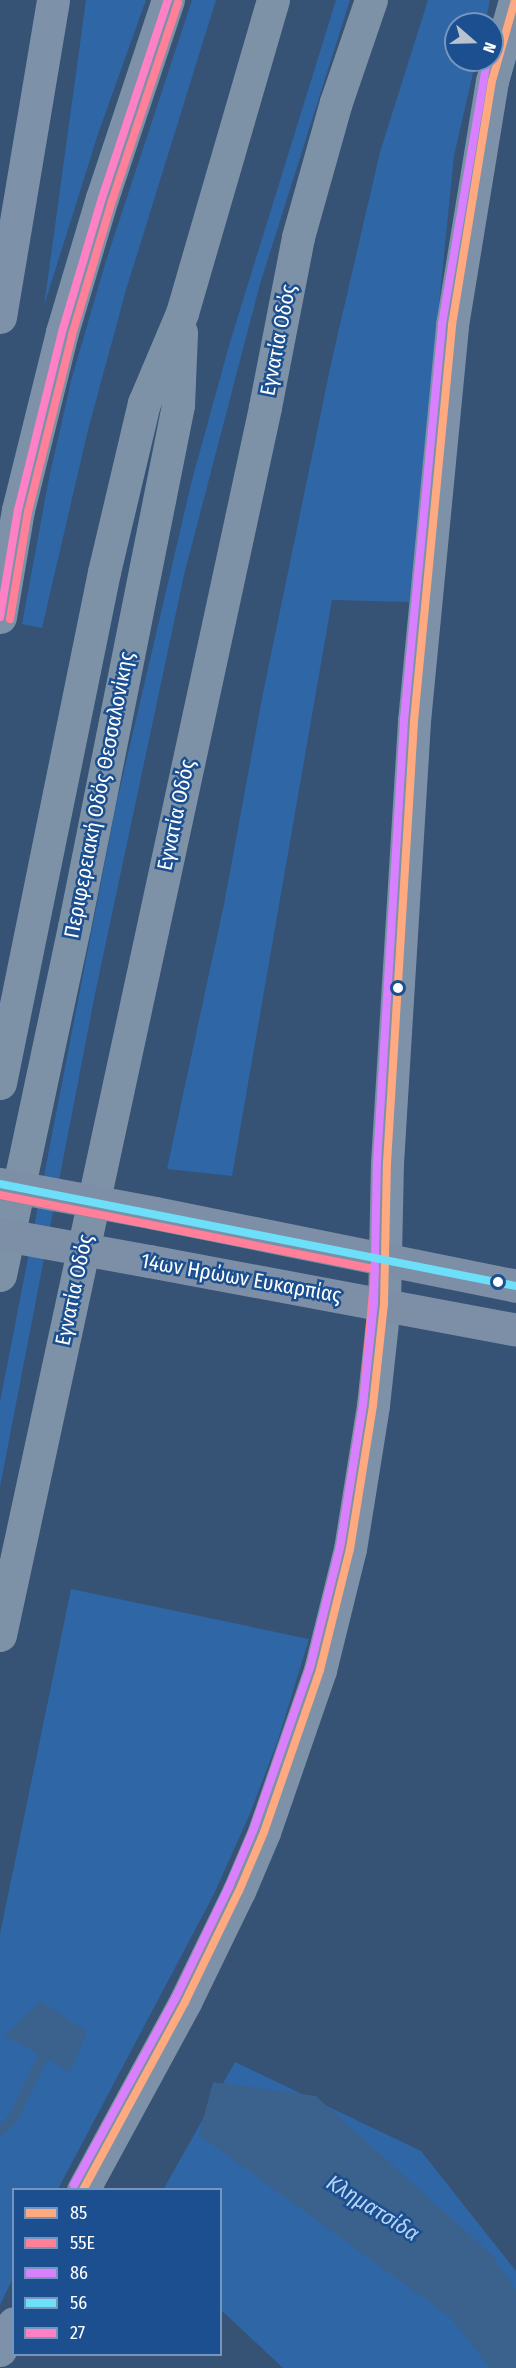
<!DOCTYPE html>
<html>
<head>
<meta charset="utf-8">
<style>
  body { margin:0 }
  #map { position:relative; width:516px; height:2368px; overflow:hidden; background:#365274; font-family:"Fira Sans Condensed",sans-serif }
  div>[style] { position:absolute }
  .green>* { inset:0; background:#2f66a5 }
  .water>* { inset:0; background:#3b618d }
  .stream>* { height:10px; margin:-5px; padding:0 5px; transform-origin:5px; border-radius:5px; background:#3b618d }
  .minor>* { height:33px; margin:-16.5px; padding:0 16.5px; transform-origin:16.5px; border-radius:16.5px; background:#7d92a8 }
  .major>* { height:33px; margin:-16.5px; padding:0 16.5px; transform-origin:16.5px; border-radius:16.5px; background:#7d8ea7 }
  .highway>* { height:33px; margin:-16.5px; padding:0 16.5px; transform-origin:16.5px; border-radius:16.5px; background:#7e92a7 }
  .major-bridge>* { height:33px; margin:-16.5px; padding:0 16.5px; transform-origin:16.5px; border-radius:16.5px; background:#7d8ea7 }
  .bus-1>* { height:8px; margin:-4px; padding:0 4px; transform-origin:4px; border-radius:4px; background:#ffa980 }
  .bus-2>* { height:8px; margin:-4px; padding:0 4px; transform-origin:4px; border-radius:4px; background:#ff8098 }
  .bus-3>* { height:8px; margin:-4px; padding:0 4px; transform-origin:4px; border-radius:4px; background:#d880ff }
  .bus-4>* { height:8px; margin:-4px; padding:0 4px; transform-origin:4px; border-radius:4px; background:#6ddff8 }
  .bus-5>* { height:8px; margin:-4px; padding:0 4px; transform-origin:4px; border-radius:4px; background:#ff80c5 }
  .dots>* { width:16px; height:16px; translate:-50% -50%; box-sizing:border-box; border:3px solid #1b4f8f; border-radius:50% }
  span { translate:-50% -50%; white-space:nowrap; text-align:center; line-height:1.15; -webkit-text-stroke:5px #1b4f8f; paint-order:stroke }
  .street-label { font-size:21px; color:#fff }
  .water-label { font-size:22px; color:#b5d3f5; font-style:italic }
  .legend { position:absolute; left:12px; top:2188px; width:210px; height:168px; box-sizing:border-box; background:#1b4f8f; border:2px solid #7695bc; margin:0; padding:8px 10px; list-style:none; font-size:18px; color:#fff }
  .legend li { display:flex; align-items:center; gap:12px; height:30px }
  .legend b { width:30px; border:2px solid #7695bc }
  .north { position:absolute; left:444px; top:12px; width:60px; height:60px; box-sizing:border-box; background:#1b4f8f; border:2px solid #7695bc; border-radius:50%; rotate:110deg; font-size:16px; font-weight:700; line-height:24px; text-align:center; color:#fff }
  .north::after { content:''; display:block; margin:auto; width:21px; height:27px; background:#b9c2ce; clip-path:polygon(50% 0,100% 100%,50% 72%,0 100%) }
</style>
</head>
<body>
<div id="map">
  <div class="green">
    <div style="clip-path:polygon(86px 0,146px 0,98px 134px,44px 306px)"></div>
    <div style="clip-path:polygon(192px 0,216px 0,126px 290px,88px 430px,42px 628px,22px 624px,49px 478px,71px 381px,105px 264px)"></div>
    <div style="clip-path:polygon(336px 0,350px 0,260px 284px,184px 575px,95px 994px,0 1487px,0 1402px,116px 805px,192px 480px,230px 342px)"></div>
    <div style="clip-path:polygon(428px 0,490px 0,485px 24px,456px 24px,456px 60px,476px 60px,454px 156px,409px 602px,332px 600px,232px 1176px,167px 1169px,224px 904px,263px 693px,332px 359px,380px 152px)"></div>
    <div style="clip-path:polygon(71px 1589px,309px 1639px,277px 1743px,249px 1816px,213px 1896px,58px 2189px,14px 2190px,13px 2278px,0 2305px,0 1934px)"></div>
    <div style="clip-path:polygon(235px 2062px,421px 2151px,516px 2271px,516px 2368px,283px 2368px,221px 2310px,220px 2190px,163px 2190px)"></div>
  </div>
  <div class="water">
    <div style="clip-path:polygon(41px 2001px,87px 2032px,70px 2072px,4px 2035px)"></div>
    <div style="clip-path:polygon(213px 2082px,316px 2096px,492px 2255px,516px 2290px,516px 2368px,490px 2368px,450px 2317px,199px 2135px)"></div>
  </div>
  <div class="stream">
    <div style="left:0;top:2131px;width:18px;rotate:-43deg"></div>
    <div style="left:13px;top:2119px;width:81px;rotate:-64.4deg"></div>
  </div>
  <div class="minor">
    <div style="left:0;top:317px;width:321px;rotate:-80.5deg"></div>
    <div style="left:0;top:617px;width:109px;rotate:-80.5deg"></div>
    <div style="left:18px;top:510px;width:183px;rotate:-76.1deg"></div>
    <div style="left:62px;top:332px;width:140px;rotate:-73.4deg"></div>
    <div style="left:102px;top:198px;width:209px;rotate:-71.6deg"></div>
    <div style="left:83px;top:2190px;width:214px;rotate:-61.5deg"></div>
    <div style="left:185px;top:2002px;width:123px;rotate:-64.1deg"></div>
    <div style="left:239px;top:1891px;width:64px;rotate:-67deg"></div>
    <div style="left:264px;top:1832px;width:171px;rotate:-70.9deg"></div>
    <div style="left:320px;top:1670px;width:125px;rotate:-76.1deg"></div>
    <div style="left:350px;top:1549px;width:146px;rotate:-80.9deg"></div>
    <div style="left:373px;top:1405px;width:102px;rotate:-83.8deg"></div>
    <div style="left:384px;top:1304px;width:141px;rotate:-88.8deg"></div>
    <div style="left:387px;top:1163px;width:443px;rotate:-86.5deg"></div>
    <div style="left:414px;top:721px;width:398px;rotate:-84.5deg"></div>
    <div style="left:452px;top:325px;width:247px;rotate:-80.7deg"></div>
    <div style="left:492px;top:81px;width:84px;rotate:-74.1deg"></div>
    <div style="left:0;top:2350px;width:30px;rotate:-63deg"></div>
  </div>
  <div class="major">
    <div style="left:155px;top:1213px;width:368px;rotate:11.4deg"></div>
    <div style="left:149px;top:1261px;width:373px;rotate:10.6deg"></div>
  </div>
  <div class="highway">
    <div style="left:0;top:1083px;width:521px;rotate:-78.5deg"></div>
    <div style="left:104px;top:572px;width:174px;rotate:-76.7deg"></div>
    <div style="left:144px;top:403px;width:98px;rotate:-67.1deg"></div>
    <div style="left:182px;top:313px;width:326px;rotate:-73.8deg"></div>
    <div style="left:0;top:1275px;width:356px;rotate:-78deg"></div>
    <div style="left:74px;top:927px;width:532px;rotate:-78.73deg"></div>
    <div style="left:178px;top:405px;width:73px;rotate:-87.6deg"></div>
    <div style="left:0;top:1635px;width:1256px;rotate:-77.82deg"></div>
    <div style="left:265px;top:407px;width:173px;rotate:-79deg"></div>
    <div style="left:298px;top:237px;width:140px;rotate:-74.3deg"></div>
    <div style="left:336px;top:102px;width:108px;rotate:-71.1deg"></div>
  </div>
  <div class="major-bridge">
    <div style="left:0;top:1184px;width:158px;rotate:10.6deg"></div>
    <div style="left:0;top:1234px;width:151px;rotate:10.3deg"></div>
  </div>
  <div class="bus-1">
    <div style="left:83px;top:2190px;width:214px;rotate:-61.5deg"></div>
    <div style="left:185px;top:2002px;width:123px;rotate:-64.1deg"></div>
    <div style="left:239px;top:1891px;width:64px;rotate:-67deg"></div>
    <div style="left:264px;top:1832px;width:171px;rotate:-70.9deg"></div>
    <div style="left:320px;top:1670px;width:125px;rotate:-76.1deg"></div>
    <div style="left:350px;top:1549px;width:146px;rotate:-80.9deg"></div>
    <div style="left:373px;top:1405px;width:102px;rotate:-83.8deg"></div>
    <div style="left:384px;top:1304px;width:141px;rotate:-88.8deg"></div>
    <div style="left:387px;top:1163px;width:443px;rotate:-86.5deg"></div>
    <div style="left:414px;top:721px;width:398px;rotate:-84.5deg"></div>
    <div style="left:452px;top:325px;width:247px;rotate:-80.7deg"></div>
    <div style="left:492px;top:81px;width:84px;rotate:-74.1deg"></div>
  </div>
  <div class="bus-2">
    <div style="left:10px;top:619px;width:109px;rotate:-80.5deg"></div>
    <div style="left:28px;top:512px;width:182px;rotate:-76deg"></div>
    <div style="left:72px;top:335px;width:140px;rotate:-73.4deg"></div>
    <div style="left:112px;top:201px;width:209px;rotate:-71.6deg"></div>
    <div style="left:0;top:1195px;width:382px;rotate:11.2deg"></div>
    <div style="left:375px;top:1269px;width:136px;rotate:95.1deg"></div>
    <div style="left:363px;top:1404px;width:145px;rotate:99.1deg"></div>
    <div style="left:340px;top:1547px;width:124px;rotate:104deg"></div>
    <div style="left:310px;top:1667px;width:170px;rotate:109.2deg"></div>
    <div style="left:254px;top:1828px;width:64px;rotate:113deg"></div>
    <div style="left:229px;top:1887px;width:122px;rotate:115.7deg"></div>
    <div style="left:176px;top:1997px;width:214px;rotate:118.5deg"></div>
  </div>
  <div class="bus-3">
    <div style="left:74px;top:2185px;width:214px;rotate:-61.5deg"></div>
    <div style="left:176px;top:1997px;width:122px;rotate:-64.3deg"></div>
    <div style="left:229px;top:1887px;width:64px;rotate:-67deg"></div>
    <div style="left:254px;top:1828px;width:170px;rotate:-70.8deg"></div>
    <div style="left:310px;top:1667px;width:124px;rotate:-76deg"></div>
    <div style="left:340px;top:1547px;width:145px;rotate:-80.9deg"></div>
    <div style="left:363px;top:1404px;width:102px;rotate:-83.8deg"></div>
    <div style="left:374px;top:1303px;width:141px;rotate:-88.8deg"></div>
    <div style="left:377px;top:1162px;width:443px;rotate:-86.5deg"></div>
    <div style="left:404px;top:720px;width:398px;rotate:-84.5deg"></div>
    <div style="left:442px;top:324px;width:268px;rotate:-80.3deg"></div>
  </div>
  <div class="bus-4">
    <div style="left:0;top:1184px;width:526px;rotate:11.18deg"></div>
  </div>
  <div class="bus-5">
    <div style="left:0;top:617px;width:109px;rotate:-80.5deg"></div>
    <div style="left:18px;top:510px;width:183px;rotate:-76.1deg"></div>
    <div style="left:62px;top:332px;width:140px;rotate:-73.4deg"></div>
    <div style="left:102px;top:198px;width:209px;rotate:-71.6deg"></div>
  </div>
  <div class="dots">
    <div style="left:398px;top:988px;background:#fff"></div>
    <div style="left:498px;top:1282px;background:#fff"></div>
  </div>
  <div class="street-label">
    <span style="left:278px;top:340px;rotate:-79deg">Εγνατία Οδός</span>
    <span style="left:99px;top:795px;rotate:-79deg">Περιφερειακή Οδός Θεσσαλονίκης</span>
    <span style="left:176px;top:815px;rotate:-78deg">Εγνατία Οδός</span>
    <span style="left:241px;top:1278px;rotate:10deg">14ων Ηρώων Ευκαρπίας</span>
    <span style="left:74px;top:1290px;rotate:-78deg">Εγνατία Οδός</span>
  </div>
  <div class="water-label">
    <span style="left:373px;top:2208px;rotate:32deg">Κληματσίδα</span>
  </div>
  <ul class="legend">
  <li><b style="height:8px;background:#ffa980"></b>85</li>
  <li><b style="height:8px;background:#ff8098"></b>55Ε</li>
  <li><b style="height:8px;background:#d880ff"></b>86</li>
  <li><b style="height:8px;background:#6ddff8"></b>56</li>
  <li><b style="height:8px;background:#ff80c5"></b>27</li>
  </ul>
  <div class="north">N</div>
</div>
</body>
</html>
